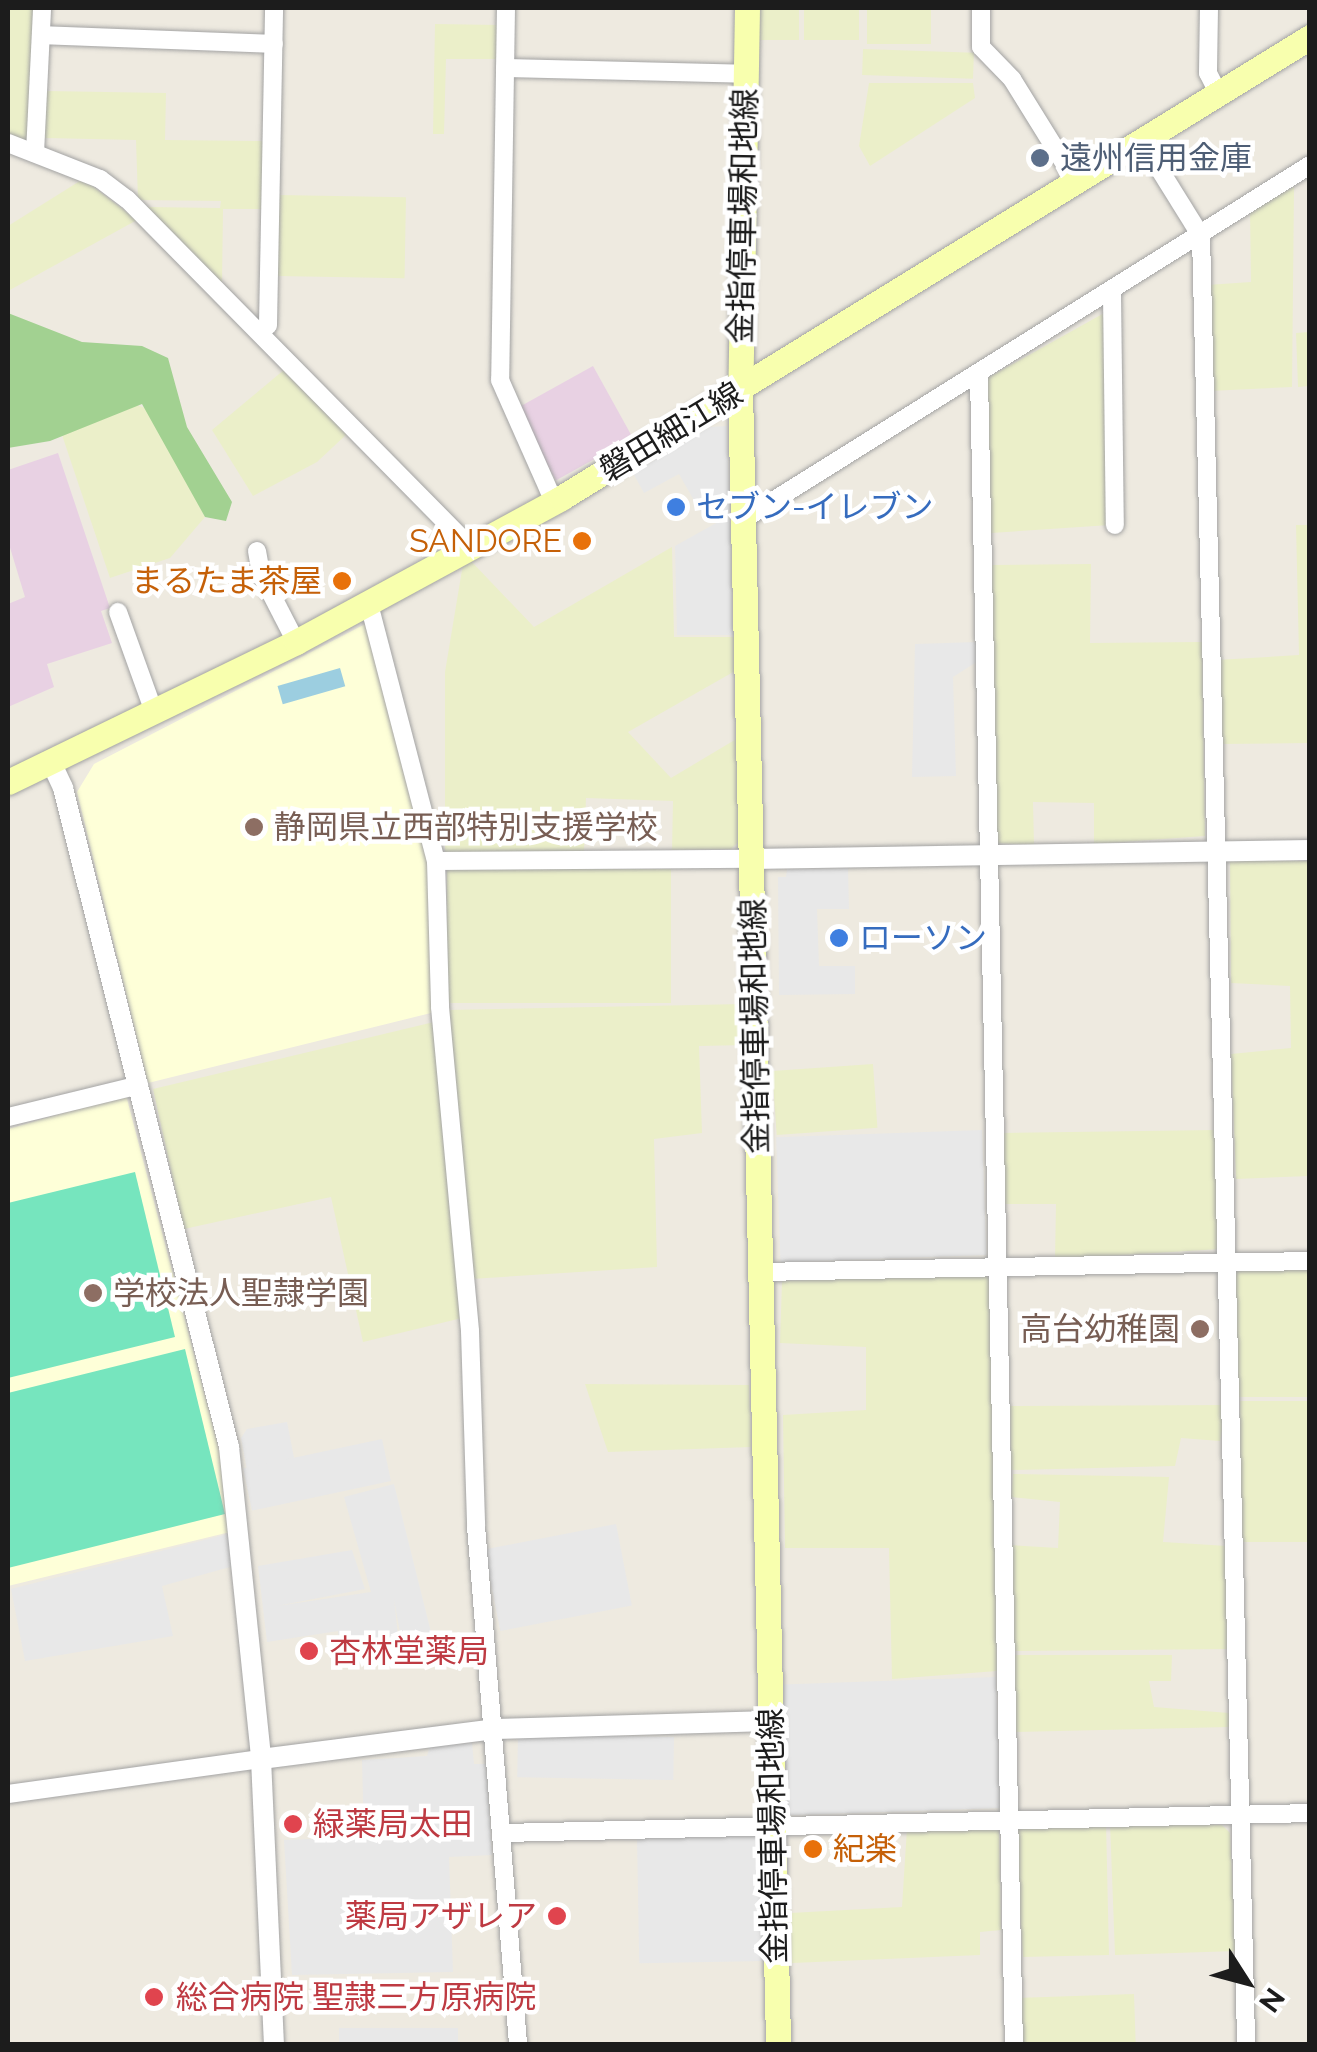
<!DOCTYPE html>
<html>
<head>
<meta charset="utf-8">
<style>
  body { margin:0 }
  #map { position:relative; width:1317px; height:2052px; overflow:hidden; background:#eeeae0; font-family:Raleway,"Noto Sans JP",sans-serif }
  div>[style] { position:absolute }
  .industrial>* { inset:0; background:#e8d1e3; transform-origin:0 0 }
  .education>* { inset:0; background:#feffd8 }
  .farmland>* { inset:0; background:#ebefc9; transform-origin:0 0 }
  .forest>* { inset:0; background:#a2d191 }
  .pitch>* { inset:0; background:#76e5be }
  .parking>* { inset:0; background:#e8e8e8; transform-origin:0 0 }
  .water>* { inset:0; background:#9ccee0; transform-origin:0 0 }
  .roads { filter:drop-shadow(0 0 2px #a3a3a3) drop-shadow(0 0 2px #a3a3a3) }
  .minor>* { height:18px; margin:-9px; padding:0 9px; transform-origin:9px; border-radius:9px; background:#fff }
  .tertiary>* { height:20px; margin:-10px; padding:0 10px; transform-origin:10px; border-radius:10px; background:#fff }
  .secondary>* { height:25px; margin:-12.5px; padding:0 12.5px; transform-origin:12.5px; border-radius:12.5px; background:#f8ffae }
  .dots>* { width:28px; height:28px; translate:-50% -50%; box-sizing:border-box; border:5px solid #fff; border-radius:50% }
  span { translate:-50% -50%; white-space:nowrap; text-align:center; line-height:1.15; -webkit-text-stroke:9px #fff; paint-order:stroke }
  .service-label { font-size:32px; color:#4e5e75 }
  .left { translate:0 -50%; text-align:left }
  .street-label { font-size:32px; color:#1c1c1c }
  .shop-label { font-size:32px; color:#366cbe }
  .food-label { font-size:32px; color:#c56008 }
  .right { translate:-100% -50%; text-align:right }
  .education-label { font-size:32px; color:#785e54 }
  .health-label { font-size:32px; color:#be3a42 }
  .frame { position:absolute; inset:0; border:10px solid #1c1c1c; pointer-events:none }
  .north { position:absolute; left:1197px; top:1932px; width:100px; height:100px; -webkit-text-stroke:8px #fff; paint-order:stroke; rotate:126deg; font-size:28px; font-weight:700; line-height:40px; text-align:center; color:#1c1c1c }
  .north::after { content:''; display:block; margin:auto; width:35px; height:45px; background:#1c1c1c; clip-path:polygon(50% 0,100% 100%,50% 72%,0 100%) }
</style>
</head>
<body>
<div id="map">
  <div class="industrial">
    <div style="left:593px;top:366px;width:82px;height:88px;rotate:61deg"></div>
    <div style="clip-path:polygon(58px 453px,110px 608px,101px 611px,112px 643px,47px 664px,54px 687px,8px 707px,8px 604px,25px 597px,8px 541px,8px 470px)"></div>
  </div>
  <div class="education">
    <div style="clip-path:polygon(371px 621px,431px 863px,435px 1012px,148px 1083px,77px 792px,94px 764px)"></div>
    <div style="clip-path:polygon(126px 1095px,221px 1457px,230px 1532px,8px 1586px,8px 1129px)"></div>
  </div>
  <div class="farmland">
    <div style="clip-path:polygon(8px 8px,35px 8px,28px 143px,8px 135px)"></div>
    <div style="left:759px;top:8px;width:40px;height:32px"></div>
    <div style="left:804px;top:8px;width:55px;height:32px"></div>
    <div style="left:867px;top:8px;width:64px;height:36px"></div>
    <div style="clip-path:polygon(435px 24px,500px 25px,499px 59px,446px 59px,444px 134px,433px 134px)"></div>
    <div style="left:863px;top:49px;width:111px;height:26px;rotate:2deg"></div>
    <div style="clip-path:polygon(869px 83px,973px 83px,975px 98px,870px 166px,859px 146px)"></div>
    <div style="clip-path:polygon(46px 91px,166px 93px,165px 140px,264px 141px,263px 209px,223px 209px,222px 284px,145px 207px,220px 208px,221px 201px,138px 200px,136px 140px,45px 138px)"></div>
    <div style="clip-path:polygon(83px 179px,137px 220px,8px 291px,8px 226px)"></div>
    <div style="clip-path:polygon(1294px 187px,1292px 387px,1209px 391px,1207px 285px,1251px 282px,1250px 209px)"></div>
    <div style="left:278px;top:195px;width:128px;height:81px;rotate:1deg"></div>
    <div style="clip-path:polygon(1106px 312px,1110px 525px,991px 533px,984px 380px)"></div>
    <div style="clip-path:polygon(1309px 332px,1309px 386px,1298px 387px,1296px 333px)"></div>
    <div style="clip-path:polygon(285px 369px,349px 432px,317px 462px,253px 496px,212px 430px)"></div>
    <div style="clip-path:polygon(137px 405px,150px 410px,205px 517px,170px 558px,110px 578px,62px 435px)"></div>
    <div style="clip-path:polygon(1296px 525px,1309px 525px,1309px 743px,1218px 744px,1217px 660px,1299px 655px)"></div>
    <div style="clip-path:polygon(672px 547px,674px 637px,734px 637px,735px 671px,628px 732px,671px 778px,738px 738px,740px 840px,731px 849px,672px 850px,673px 801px,586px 798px,584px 851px,445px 853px,445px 672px,463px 564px,470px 560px,534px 627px)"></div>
    <div style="clip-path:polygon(1091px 564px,1090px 643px,1202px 642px,1205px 836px,1094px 844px,1094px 803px,1033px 802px,1034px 845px,994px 843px,992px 565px)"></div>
    <div style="clip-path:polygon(1230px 860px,1309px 861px,1309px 1176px,1236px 1179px,1231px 1054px,1291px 1048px,1290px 986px,1231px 983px)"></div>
    <div style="left:671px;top:869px;width:134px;height:224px;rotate:90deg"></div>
    <div style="clip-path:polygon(744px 1004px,746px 1045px,699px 1046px,702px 1133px,654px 1139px,657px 1267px,471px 1279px,446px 1010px)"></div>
    <div style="clip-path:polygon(434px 1022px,462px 1318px,363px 1342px,331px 1197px,184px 1229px,153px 1089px)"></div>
    <div style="left:873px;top:1064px;width:64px;height:101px;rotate:86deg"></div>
    <div style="clip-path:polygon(1215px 1130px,1221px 1249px,1055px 1259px,1056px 1204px,1005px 1204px,1001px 1133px)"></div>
    <div style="left:1309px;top:1269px;width:128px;height:74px;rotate:90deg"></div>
    <div style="clip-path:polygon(984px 1274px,990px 1280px,997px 1671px,892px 1679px,889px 1548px,785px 1548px,783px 1415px,866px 1410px,866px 1347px,780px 1343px,782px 1281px)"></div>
    <div style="clip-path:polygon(585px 1384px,749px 1385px,751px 1447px,608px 1452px)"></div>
    <div style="left:1240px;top:1401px;width:69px;height:141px"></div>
    <div style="clip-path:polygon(1227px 1405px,1220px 1441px,1181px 1438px,1175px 1466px,1011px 1470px,1010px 1406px)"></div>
    <div style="clip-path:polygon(1013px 1474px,1169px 1477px,1163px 1542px,1227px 1546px,1228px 1649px,1012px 1651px,1010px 1545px,1058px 1548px,1060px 1502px,1011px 1497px)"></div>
    <div style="clip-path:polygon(1012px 1655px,1172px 1655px,1171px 1681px,1149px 1681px,1154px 1707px,1229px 1713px,1229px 1727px,1016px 1732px)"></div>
    <div style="clip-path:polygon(1106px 1821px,1109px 1955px,1023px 1957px,1014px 1830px,1019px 1823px)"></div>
    <div style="clip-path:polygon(1110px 1823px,1222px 1825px,1230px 1833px,1236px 1951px,1115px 1955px)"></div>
    <div style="clip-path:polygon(907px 1828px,999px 1829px,1001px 1930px,980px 1932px,980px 1955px,792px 1963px,790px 1913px,902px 1907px)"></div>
    <div style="left:1134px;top:1994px;width:50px;height:118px;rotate:88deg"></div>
  </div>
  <div class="forest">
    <div style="clip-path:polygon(8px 313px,82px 342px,142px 346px,168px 358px,187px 427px,232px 502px,226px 521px,205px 517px,142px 404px,50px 441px,8px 448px)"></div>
  </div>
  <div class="pitch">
    <div style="clip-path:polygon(135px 1172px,175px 1337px,8px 1378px,8px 1203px)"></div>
    <div style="clip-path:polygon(185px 1349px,225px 1514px,8px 1568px,8px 1393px)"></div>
  </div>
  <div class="parking">
    <div style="clip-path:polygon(727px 426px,733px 635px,677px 635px,675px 546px,718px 522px,713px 513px,704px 518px,679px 474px,644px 493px,633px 473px,710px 427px)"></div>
    <div style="clip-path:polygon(978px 642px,978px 661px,953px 677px,956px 776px,912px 777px,915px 644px)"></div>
    <div style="clip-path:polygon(848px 868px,849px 909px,817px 909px,819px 966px,855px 966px,855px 994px,779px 995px,778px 877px,786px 877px,787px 869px)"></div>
    <div style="left:982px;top:1130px;width:125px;height:206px;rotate:88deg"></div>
    <div style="clip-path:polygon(287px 1422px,294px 1458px,247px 1470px,241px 1438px,247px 1429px)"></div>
    <div style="left:382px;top:1439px;width:43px;height:142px;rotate:78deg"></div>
    <div style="clip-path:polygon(394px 1484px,432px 1636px,402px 1644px,394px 1599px,399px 1644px,342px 1656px,338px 1631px,267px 1642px,258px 1566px,352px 1550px,365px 1589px,277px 1606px,371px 1592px,344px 1497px)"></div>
    <div style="left:616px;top:1524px;width:83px;height:134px;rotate:79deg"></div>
    <div style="clip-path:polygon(236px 1532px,237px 1565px,162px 1586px,173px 1636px,25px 1661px,11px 1589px)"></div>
    <div style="left:996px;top:1677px;width:131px;height:213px;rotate:88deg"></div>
    <div style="left:674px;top:1737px;width:43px;height:156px;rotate:91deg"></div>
    <div style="clip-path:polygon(472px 1743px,474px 1764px,486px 1764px,492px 1855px,449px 1857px,453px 1972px,292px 1975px,284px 1840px,364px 1837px,362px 1760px,427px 1756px,430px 1746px)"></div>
    <div style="left:764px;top:1833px;width:128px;height:127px;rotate:89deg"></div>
    <div style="left:458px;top:2028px;width:16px;height:119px;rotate:90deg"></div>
  </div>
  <div class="water">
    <div style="left:340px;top:668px;width:19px;height:65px;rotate:74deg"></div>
  </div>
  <div class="roads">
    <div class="minor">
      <div style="left:506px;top:8px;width:372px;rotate:90.9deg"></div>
      <div style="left:500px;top:380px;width:133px;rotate:66.1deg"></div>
      <div style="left:981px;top:8px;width:39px;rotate:90deg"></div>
      <div style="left:981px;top:47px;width:45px;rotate:45.9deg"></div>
      <div style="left:1012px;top:79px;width:123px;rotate:58.2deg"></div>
      <div style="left:1209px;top:8px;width:65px;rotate:90.9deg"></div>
      <div style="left:1208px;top:73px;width:25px;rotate:63deg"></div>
      <div style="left:41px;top:35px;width:233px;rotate:2.2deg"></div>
      <div style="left:505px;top:68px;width:241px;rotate:1.4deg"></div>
      <div style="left:8px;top:143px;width:99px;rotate:21.4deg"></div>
      <div style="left:100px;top:179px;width:34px;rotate:37deg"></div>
      <div style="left:127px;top:199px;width:490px;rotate:45.4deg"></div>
      <div style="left:1143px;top:143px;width:110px;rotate:58.1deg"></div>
      <div style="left:1201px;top:236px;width:1809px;rotate:88.57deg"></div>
      <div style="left:35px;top:153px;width:145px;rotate:-87.2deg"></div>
      <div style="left:1112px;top:294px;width:231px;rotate:89.3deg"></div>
      <div style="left:260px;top:333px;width:11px;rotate:-45deg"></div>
      <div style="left:268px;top:325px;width:317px;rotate:-88.9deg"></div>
      <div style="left:979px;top:377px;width:1667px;rotate:88.8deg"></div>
      <div style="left:744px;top:519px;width:668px;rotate:-32.02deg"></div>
      <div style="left:257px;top:551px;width:23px;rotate:80deg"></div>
      <div style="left:261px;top:574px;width:76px;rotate:62.8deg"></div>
      <div style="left:369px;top:604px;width:266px;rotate:75.4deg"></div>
      <div style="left:436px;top:861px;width:146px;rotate:88.4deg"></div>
      <div style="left:440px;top:1007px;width:325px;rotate:84.7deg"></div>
      <div style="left:470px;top:1331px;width:195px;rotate:88.2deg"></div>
      <div style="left:476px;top:1526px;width:520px;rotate:85.36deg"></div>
      <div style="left:118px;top:612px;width:106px;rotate:70.2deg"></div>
      <div style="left:436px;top:861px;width:315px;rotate:-0.4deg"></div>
      <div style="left:8px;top:1117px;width:135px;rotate:-13.7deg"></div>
      <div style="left:761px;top:1272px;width:549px;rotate:-1.15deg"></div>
      <div style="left:8px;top:1794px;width:255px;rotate:-7.9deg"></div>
      <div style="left:504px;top:1833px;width:806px;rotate:-1.42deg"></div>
    </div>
    <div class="tertiary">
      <div style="left:51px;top:762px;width:29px;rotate:65deg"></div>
      <div style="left:63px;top:788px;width:680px;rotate:75.86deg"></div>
      <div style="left:229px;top:1447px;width:314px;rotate:84.1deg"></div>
      <div style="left:261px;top:1759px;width:285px;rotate:87.4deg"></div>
      <div style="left:751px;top:859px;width:559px;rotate:-0.92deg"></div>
      <div style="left:261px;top:1759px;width:237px;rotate:-7.3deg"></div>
      <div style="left:496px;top:1729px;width:274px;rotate:-1.7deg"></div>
    </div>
    <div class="secondary">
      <div style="left:747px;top:8px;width:383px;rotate:91deg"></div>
      <div style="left:740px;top:391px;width:1653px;rotate:88.68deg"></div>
      <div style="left:8px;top:782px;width:320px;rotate:-25.9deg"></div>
      <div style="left:296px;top:642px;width:302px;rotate:-28.5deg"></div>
      <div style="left:561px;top:498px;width:880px;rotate:-31.61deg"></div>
    </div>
  </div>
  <div class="dots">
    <div style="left:1040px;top:158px;background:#5c6f8a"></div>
    <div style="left:676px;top:507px;background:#3f7fe0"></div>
    <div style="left:582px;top:541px;background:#e8710a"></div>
    <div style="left:342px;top:581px;background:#e8710a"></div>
    <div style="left:254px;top:827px;background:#8d6e63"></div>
    <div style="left:839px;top:938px;background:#3f7fe0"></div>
    <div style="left:93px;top:1293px;background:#8d6e63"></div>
    <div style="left:1200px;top:1329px;background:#8d6e63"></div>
    <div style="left:309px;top:1651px;background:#e0444e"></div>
    <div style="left:293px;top:1824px;background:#e0444e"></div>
    <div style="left:813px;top:1849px;background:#e8710a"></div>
    <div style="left:557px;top:1916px;background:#e0444e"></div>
    <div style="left:154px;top:1997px;background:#e0444e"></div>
  </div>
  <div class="service-label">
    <span class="left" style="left:1060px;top:158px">遠州信用金庫</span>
  </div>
  <div class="street-label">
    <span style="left:743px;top:216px;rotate:-89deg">金指停車場和地線</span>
    <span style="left:671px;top:432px;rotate:-31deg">磐田細江線</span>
    <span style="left:755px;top:1026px;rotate:-91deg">金指停車場和地線</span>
    <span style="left:773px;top:1836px;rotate:-91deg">金指停車場和地線</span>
  </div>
  <div class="shop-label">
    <span class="left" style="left:696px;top:507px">セブン-イレブン</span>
    <span class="left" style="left:859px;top:938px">ローソン</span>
  </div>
  <div class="food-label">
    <span class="right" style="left:562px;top:541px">SANDORE</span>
    <span class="right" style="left:322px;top:581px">まるたま茶屋</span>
    <span class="left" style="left:833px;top:1849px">紀楽</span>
  </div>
  <div class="education-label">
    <span class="left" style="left:274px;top:827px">静岡県立西部特別支援学校</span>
    <span class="left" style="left:113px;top:1293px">学校法人聖隷学園</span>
    <span class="right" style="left:1180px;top:1329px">高台幼稚園</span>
  </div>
  <div class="health-label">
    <span class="left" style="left:329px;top:1651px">杏林堂薬局</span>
    <span class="left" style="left:313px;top:1824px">緑薬局太田</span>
    <span class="right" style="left:537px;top:1916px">薬局アザレア</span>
    <span class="left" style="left:176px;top:1997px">総合病院 聖隷三方原病院</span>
  </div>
  <div class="frame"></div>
  <div class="north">N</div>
</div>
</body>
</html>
